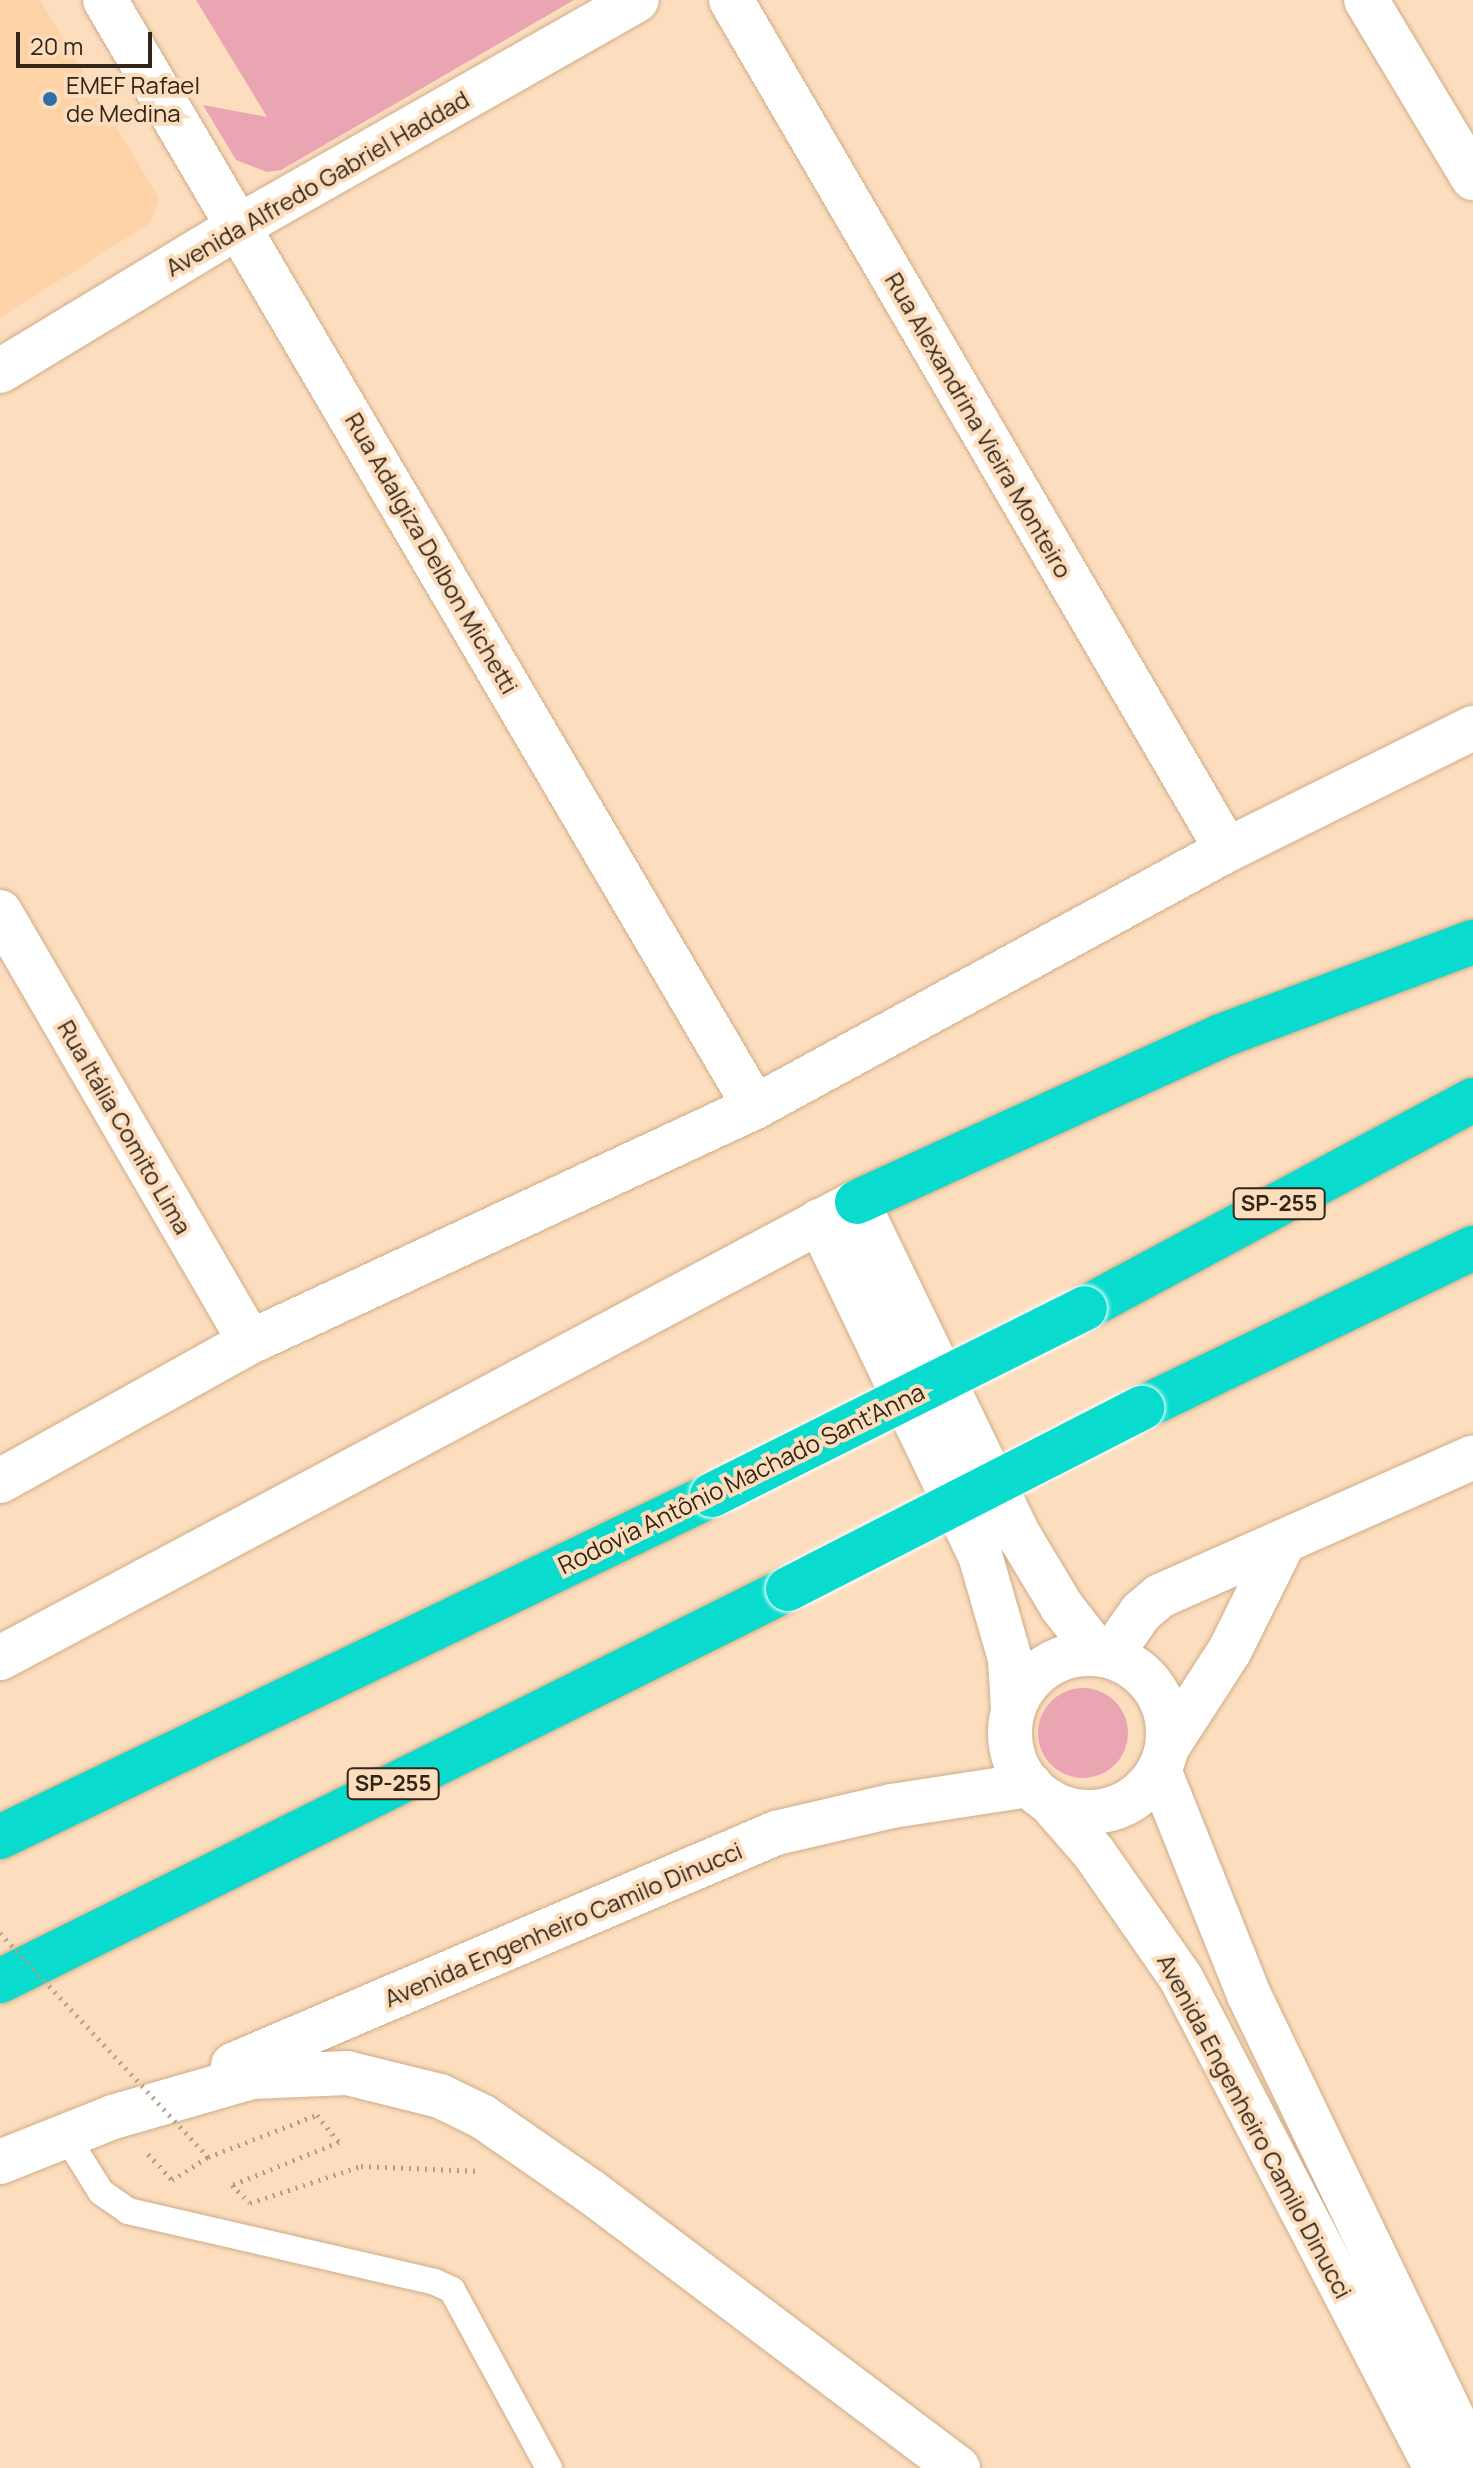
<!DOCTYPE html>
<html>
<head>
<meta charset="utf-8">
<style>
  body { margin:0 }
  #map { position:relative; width:1473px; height:2468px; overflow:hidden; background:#fcdebf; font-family:Manrope,sans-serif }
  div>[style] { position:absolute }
  .built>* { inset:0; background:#fed3a7 }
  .green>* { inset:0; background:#e9a5b1 }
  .round { border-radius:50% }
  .path>* { height:5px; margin-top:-2.5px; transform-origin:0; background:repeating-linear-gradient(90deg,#b59d84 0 2px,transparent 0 8px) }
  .roads { filter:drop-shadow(0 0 2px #d0ac87) drop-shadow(0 0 2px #d0ac87) }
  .lane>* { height:26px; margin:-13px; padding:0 13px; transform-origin:13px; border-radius:13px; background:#fff }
  .street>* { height:44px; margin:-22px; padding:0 22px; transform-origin:22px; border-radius:22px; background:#fff }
  .secondary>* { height:44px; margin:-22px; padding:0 22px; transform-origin:22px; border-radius:22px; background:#fff }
  .secondary>.ring { margin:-22px; padding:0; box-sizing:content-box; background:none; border:44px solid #fff; border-radius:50% }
  .highway>* { height:44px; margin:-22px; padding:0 22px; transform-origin:22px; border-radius:22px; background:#0adbcf }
  .path-bridge>* { height:5px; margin-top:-2.5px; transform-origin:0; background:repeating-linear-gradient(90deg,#b59d84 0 2px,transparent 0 8px) }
  .bridges { filter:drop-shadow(0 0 2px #fff) drop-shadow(0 0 2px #fff) }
  .highway-bridge>* { height:44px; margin:-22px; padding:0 22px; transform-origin:22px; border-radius:22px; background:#0adbcf }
  .dots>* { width:22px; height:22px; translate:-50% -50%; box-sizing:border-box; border:4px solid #fcdebf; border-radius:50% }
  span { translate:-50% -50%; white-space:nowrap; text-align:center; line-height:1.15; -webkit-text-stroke:8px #fcdebf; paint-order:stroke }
  .shield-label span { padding:2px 6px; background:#fcdebf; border:2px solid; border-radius:6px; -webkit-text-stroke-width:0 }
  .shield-label { font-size:22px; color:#332517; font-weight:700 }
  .poi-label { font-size:24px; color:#332517 }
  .left { translate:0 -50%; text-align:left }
  .street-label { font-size:24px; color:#332517 }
  .scale { position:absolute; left:16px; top:32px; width:136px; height:36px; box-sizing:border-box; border:4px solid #332517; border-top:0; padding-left:10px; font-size:24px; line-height:28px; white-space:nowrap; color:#332517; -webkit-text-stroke:6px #fcdebf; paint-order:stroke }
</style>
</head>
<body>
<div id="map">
  <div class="built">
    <div style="clip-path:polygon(0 0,40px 0,159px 198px,150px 223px,0 318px)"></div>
  </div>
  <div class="green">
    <div style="clip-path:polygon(196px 0,574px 0,281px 170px,267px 172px,236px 160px,203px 105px,267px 117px)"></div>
    <div class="round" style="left:1038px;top:1688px;width:90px;height:90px"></div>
  </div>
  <div class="path">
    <div style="left:148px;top:2154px;width:35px;rotate:47deg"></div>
    <div style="left:172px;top:2180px;width:43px;rotate:-32.6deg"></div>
    <div style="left:361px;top:2166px;width:119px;rotate:2.4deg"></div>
  </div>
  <div class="roads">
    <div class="lane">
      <div style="left:66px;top:2136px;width:66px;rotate:58deg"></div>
      <div style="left:101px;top:2192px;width:33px;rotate:35deg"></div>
      <div style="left:128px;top:2211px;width:315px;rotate:13deg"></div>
      <div style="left:435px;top:2282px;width:19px;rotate:25deg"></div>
      <div style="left:452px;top:2290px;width:203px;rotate:61.4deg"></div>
    </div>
    <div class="street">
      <div style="left:105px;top:0;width:1284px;rotate:59.58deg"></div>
      <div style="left:731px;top:0;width:984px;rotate:59.74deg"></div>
      <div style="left:1366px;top:0;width:208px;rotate:59deg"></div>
      <div style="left:0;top:371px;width:282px;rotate:-31.2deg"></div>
      <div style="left:241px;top:225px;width:455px;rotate:-29.6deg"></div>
      <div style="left:0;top:912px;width:497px;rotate:59.8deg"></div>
      <div style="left:0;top:1481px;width:286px;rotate:-29.1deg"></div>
      <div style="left:250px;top:1342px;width:557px;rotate:-24.95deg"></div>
      <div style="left:755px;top:1107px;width:537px;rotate:-28.57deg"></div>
      <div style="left:1227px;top:850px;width:275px;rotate:-26.4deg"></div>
    </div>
    <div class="secondary">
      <div style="left:819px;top:1221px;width:371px;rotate:64.3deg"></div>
      <div style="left:980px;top:1555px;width:108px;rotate:73.9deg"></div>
      <div style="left:1010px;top:1659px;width:50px;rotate:86.6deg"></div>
      <div class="ring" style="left:1010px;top:1654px;width:114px;height:114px"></div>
      <div style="left:1110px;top:1656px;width:54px;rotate:-54.8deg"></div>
      <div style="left:1141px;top:1612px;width:25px;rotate:-40deg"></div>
      <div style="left:1160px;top:1596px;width:342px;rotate:-23.9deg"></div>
      <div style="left:0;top:1658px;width:971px;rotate:-28.02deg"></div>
      <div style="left:857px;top:1202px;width:373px;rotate:64.1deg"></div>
      <div style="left:1020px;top:1537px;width:82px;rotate:59deg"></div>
      <div style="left:1062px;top:1607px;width:58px;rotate:52deg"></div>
      <div style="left:1168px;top:1746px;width:114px;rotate:-57.1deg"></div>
      <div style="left:1230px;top:1650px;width:119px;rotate:-63.6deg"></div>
      <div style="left:1159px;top:1770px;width:242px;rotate:68.2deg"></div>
      <div style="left:1249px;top:1995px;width:516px;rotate:64.28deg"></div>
      <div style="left:1049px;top:1801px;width:69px;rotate:49.1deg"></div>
      <div style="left:1094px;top:1853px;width:152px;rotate:55.2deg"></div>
      <div style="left:1181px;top:1978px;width:552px;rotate:62.51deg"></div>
      <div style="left:233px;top:2065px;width:590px;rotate:-23.13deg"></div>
      <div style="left:776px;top:1833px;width:119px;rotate:-13.1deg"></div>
      <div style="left:892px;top:1806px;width:140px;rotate:-8.7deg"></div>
      <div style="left:0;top:2162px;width:122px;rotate:-21.7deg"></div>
      <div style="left:113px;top:2117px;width:145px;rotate:-16.1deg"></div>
      <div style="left:252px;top:2077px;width:95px;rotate:-2.4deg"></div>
      <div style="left:347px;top:2073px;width:96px;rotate:13.9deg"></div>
      <div style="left:440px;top:2096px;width:48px;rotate:26deg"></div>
      <div style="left:483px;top:2117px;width:130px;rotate:34.7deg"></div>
      <div style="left:590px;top:2191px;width:461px;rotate:37deg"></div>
    </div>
    <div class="highway">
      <div style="left:857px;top:1202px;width:400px;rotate:-24.5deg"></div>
      <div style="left:1221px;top:1036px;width:269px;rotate:-20.5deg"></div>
      <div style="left:1085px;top:1308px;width:440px;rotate:-28.2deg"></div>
      <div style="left:1142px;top:1408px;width:368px;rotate:-25.8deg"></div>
      <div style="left:0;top:1837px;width:790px;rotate:-25.66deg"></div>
      <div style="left:0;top:1981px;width:880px;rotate:-26.45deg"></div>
    </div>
  </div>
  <div class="path-bridge">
    <div style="left:0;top:1933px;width:306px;rotate:47.1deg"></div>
    <div style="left:208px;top:2157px;width:117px;rotate:-21.1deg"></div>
    <div style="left:317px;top:2115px;width:35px;rotate:51deg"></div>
    <div style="left:339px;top:2142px;width:115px;rotate:158.1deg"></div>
    <div style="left:232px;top:2185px;width:25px;rotate:45deg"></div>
    <div style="left:250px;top:2203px;width:117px;rotate:-18.4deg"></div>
  </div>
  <div class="bridges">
    <div class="highway-bridge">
      <div style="left:712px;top:1495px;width:417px;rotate:-26.6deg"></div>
      <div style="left:788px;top:1589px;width:398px;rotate:-27.1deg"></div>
    </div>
  </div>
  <div class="dots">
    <div style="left:50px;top:99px;background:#306fa6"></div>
  </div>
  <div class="shield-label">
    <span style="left:1279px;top:1204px">SP-255</span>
    <span style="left:393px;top:1784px">SP-255</span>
  </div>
  <div class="poi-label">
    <span class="left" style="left:66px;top:99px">EMEF Rafael<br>de Medina</span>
  </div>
  <div class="street-label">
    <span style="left:317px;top:183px;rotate:-30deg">Avenida Alfredo Gabriel Haddad</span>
    <span style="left:979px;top:425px;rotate:60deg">Rua Alexandrina Vieira Monteiro</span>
    <span style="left:432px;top:553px;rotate:60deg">Rua Adalgiza Delbon Michetti</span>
    <span style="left:125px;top:1127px;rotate:60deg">Rua Itália Comito Lima</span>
    <span style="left:741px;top:1478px;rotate:-26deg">Rodovia Antônio Machado Sant'Anna</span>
    <span style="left:563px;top:1924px;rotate:-23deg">Avenida Engenheiro Camilo Dinucci</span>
    <span style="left:1255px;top:2126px;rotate:62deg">Avenida Engenheiro Camilo Dinucci</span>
  </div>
  <div class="scale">20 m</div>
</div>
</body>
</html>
